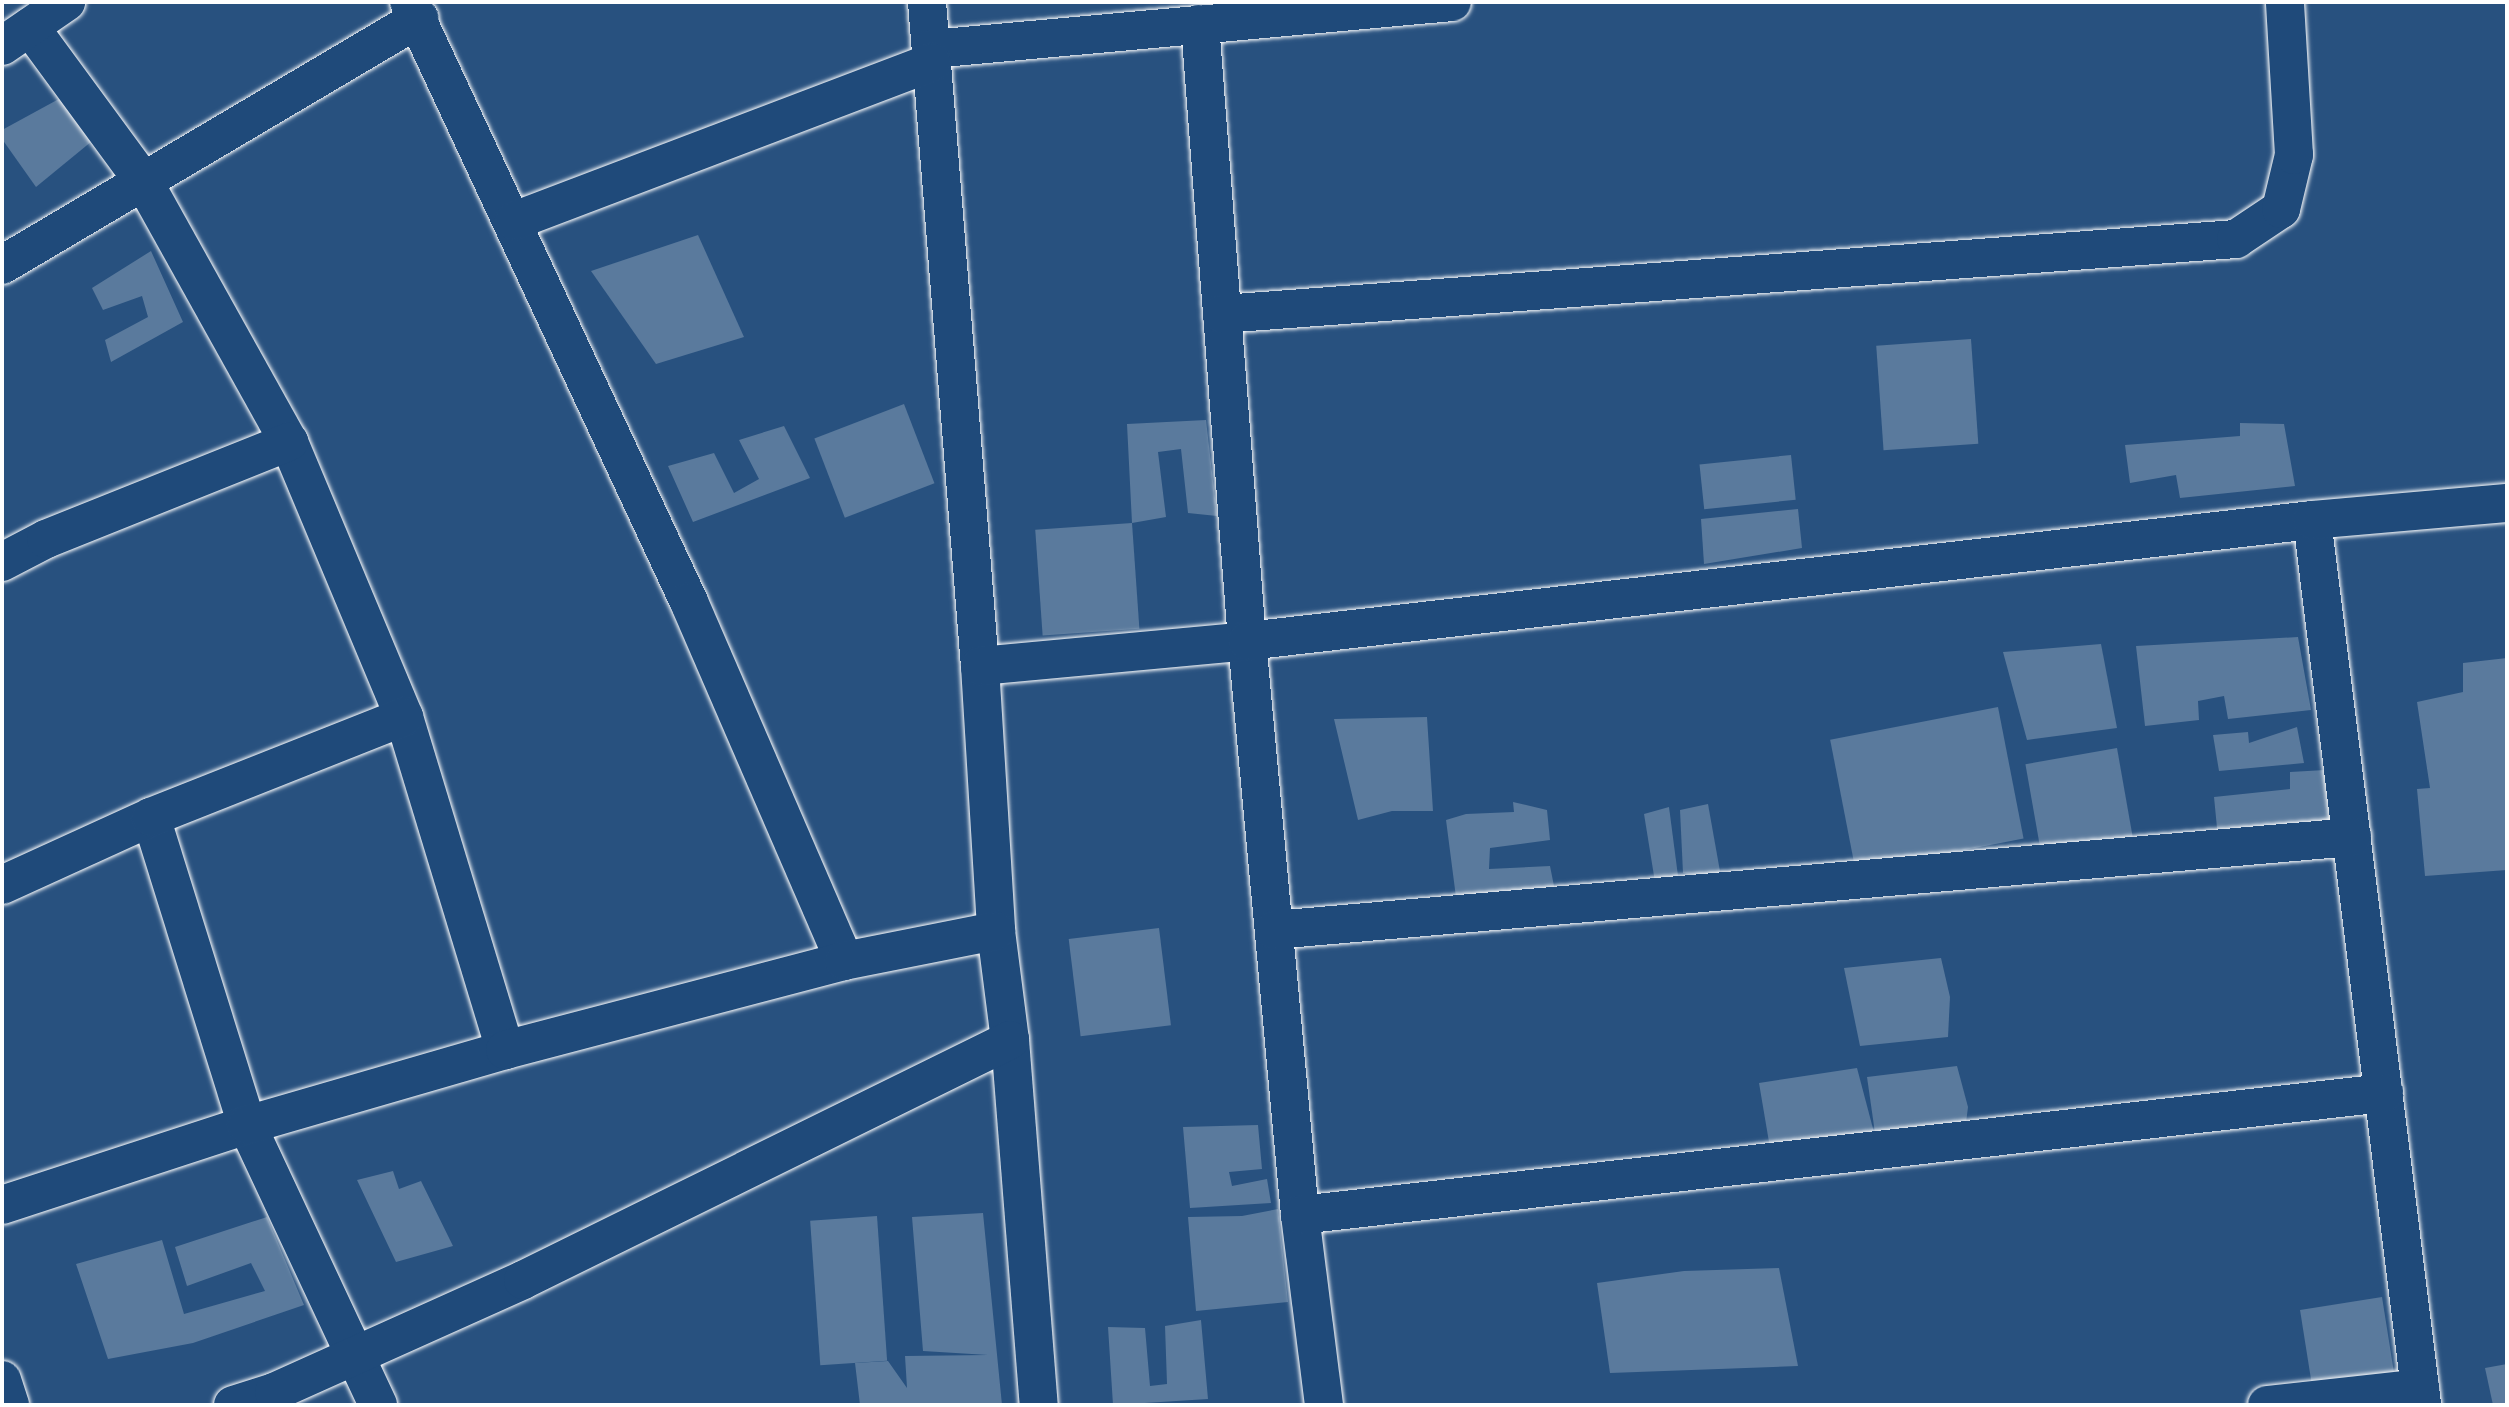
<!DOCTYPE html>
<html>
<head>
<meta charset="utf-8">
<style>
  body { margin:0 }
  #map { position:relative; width:2509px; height:1407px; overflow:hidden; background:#28517f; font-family:"Playpen Sans",sans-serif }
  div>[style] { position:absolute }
  .building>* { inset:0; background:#5a7a9d; transform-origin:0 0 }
  .roads { filter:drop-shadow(0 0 2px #fff) drop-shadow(0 0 2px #fff) }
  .minor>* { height:38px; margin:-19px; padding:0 19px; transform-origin:19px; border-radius:19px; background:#1f4a7a }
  span { translate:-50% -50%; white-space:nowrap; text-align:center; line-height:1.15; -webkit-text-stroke:5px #1f4a7a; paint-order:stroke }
  .frame { position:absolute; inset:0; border:4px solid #fff; pointer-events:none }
</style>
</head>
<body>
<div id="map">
  <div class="building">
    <div style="clip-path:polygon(68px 94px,97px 137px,36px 187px,2px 139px,2px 130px)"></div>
    <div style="clip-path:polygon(698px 235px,744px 337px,656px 364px,591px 271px)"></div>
    <div style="clip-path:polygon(151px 251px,183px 322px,111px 362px,105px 340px,148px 317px,142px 296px,103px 310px,92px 288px)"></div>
    <div style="left:1971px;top:339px;width:105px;height:95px;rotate:86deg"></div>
    <div style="left:904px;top:404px;width:85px;height:96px;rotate:69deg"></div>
    <div style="clip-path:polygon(1206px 420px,1217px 516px,1188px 513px,1181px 449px,1158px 452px,1166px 517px,1132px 523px,1127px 424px)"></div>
    <div style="clip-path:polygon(2240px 423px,2284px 424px,2295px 486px,2180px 498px,2176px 475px,2130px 483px,2125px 445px,2240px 436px)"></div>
    <div style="clip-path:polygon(784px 426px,810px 478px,693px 522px,668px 466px,714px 453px,734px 493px,759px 479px,739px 440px)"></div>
    <div style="left:1791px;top:455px;width:45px;height:92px;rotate:84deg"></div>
    <div style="clip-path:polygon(1798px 509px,1802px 548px,1704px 564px,1701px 519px)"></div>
    <div style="left:1132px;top:523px;width:106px;height:97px;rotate:86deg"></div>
    <div style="clip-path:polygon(2298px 637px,2311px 710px,2228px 719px,2224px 696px,2198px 701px,2199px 720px,2145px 726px,2136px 646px)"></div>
    <div style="clip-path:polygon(2101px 644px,2117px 728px,2027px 740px,2003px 652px)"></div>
    <div style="clip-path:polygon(2507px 658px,2507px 870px,2425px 876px,2417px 789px,2430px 788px,2417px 702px,2463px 692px,2463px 663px)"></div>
    <div style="left:1998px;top:707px;width:134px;height:171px;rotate:79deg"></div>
    <div style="clip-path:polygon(1427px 717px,1433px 811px,1392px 811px,1358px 820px,1334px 719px)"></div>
    <div style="clip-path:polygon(2297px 727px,2304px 763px,2219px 771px,2213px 735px,2248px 732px,2249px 743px)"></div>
    <div style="left:2117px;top:748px;width:93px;height:93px;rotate:80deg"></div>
    <div style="clip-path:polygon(2325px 770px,2331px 827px,2218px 838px,2214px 797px,2290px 789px,2290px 772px)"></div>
    <div style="clip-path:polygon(1513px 802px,1547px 810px,1550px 840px,1490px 848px,1489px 869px,1550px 866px,1556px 896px,1457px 905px,1446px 820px,1466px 814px,1514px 812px)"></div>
    <div style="clip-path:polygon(1708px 804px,1721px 877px,1683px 873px,1680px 810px)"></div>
    <div style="clip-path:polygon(1669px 807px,1678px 876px,1655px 882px,1644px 814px)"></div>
    <div style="left:1159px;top:928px;width:98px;height:91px;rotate:83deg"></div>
    <div style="clip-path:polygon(1941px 958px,1950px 997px,1948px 1037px,1860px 1046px,1844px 968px)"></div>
    <div style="clip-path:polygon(1957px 1066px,1968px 1107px,1965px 1131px,1876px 1140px,1867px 1077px)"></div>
    <div style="clip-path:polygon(1857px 1068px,1876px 1140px,1770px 1148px,1759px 1083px)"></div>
    <div style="clip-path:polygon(1258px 1125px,1262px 1169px,1229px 1172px,1232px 1186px,1267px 1179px,1271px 1203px,1190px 1208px,1183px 1127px)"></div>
    <div style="clip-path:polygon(393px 1171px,399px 1189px,421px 1181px,453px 1246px,396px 1262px,357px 1180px)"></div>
    <div style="clip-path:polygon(1278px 1209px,1288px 1302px,1196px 1311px,1188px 1217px,1242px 1216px)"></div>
    <div style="clip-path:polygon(983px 1213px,1002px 1405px,860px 1405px,855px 1363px,888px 1361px,907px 1388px,905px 1356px,988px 1355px,923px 1351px,912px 1217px)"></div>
    <div style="left:877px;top:1216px;width:145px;height:67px;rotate:86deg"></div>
    <div style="clip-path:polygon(267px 1217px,304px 1305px,193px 1343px,108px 1359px,76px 1264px,162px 1240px,184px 1314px,265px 1291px,251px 1263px,187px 1286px,175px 1247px)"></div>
    <div style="clip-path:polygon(1779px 1268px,1798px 1366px,1610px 1373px,1597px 1283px,1684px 1271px)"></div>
    <div style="left:2382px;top:1297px;width:81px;height:83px;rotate:81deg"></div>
    <div style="clip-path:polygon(1201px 1320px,1208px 1399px,1113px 1405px,1108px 1327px,1145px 1328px,1150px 1386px,1167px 1384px,1165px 1326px)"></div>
    <div style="clip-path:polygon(2507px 1364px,2507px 1405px,2493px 1405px,2485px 1368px)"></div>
  </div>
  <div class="roads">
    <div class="minor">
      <div style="left:409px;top:2px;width:662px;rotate:64.98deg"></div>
      <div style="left:689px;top:602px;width:391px;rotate:66.6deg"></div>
      <div style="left:927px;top:2px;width:666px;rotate:85.44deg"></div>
      <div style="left:980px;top:666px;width:265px;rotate:86.5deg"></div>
      <div style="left:996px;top:931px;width:110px;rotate:82.7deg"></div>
      <div style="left:1010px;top:1040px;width:366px;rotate:85.5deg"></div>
      <div style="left:1200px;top:24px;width:619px;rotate:85.64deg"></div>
      <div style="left:1247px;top:641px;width:576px;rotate:84.72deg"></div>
      <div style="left:1300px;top:1215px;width:192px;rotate:82.8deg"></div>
      <div style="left:30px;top:27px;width:192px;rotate:53.7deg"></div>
      <div style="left:144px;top:182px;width:298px;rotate:60.9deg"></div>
      <div style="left:289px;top:442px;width:298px;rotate:67.3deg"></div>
      <div style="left:404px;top:717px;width:348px;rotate:73.1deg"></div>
      <div style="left:2px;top:46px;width:78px;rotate:-34.5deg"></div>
      <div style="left:931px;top:49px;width:523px;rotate:-5.15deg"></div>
      <div style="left:514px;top:221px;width:447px;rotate:-20.8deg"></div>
      <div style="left:2px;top:265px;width:485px;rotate:-30.6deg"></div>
      <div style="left:1222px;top:314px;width:1017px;rotate:-4.23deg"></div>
      <div style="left:2236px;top:239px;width:54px;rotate:-33.7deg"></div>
      <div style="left:2281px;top:209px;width:56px;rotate:-76.5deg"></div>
      <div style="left:2294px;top:155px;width:153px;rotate:-93.4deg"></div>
      <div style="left:2312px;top:520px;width:892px;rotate:82.91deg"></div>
      <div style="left:2px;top:562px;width:50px;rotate:-27.6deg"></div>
      <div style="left:46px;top:539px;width:262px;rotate:-21.8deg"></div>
      <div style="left:980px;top:666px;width:268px;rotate:-5.3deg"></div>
      <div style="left:1247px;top:641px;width:1072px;rotate:-6.48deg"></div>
      <div style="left:2312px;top:520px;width:196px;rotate:-5deg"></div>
      <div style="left:151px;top:817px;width:323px;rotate:72.7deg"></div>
      <div style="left:247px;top:1125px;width:309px;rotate:64.9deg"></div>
      <div style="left:2px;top:885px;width:164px;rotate:-24.5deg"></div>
      <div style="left:151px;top:817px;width:272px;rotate:-21.6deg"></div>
      <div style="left:1274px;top:930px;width:1082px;rotate:-4.93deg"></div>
      <div style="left:2px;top:1205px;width:258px;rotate:-18.1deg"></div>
      <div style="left:247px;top:1125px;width:269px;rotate:-16.2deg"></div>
      <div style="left:505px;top:1050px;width:350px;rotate:-14.7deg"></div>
      <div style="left:844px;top:961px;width:155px;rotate:-11.2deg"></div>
      <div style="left:1300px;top:1215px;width:1091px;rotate:-6.42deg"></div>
      <div style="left:2px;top:1380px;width:26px;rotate:72deg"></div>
      <div style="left:233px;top:1405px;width:43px;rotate:-17.6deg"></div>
      <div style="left:274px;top:1392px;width:273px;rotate:-24.2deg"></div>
      <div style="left:523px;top:1280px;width:543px;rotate:-26.23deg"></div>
      <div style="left:2267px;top:1405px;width:154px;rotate:-6.3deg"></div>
    </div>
  </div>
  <div class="frame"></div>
</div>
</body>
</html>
